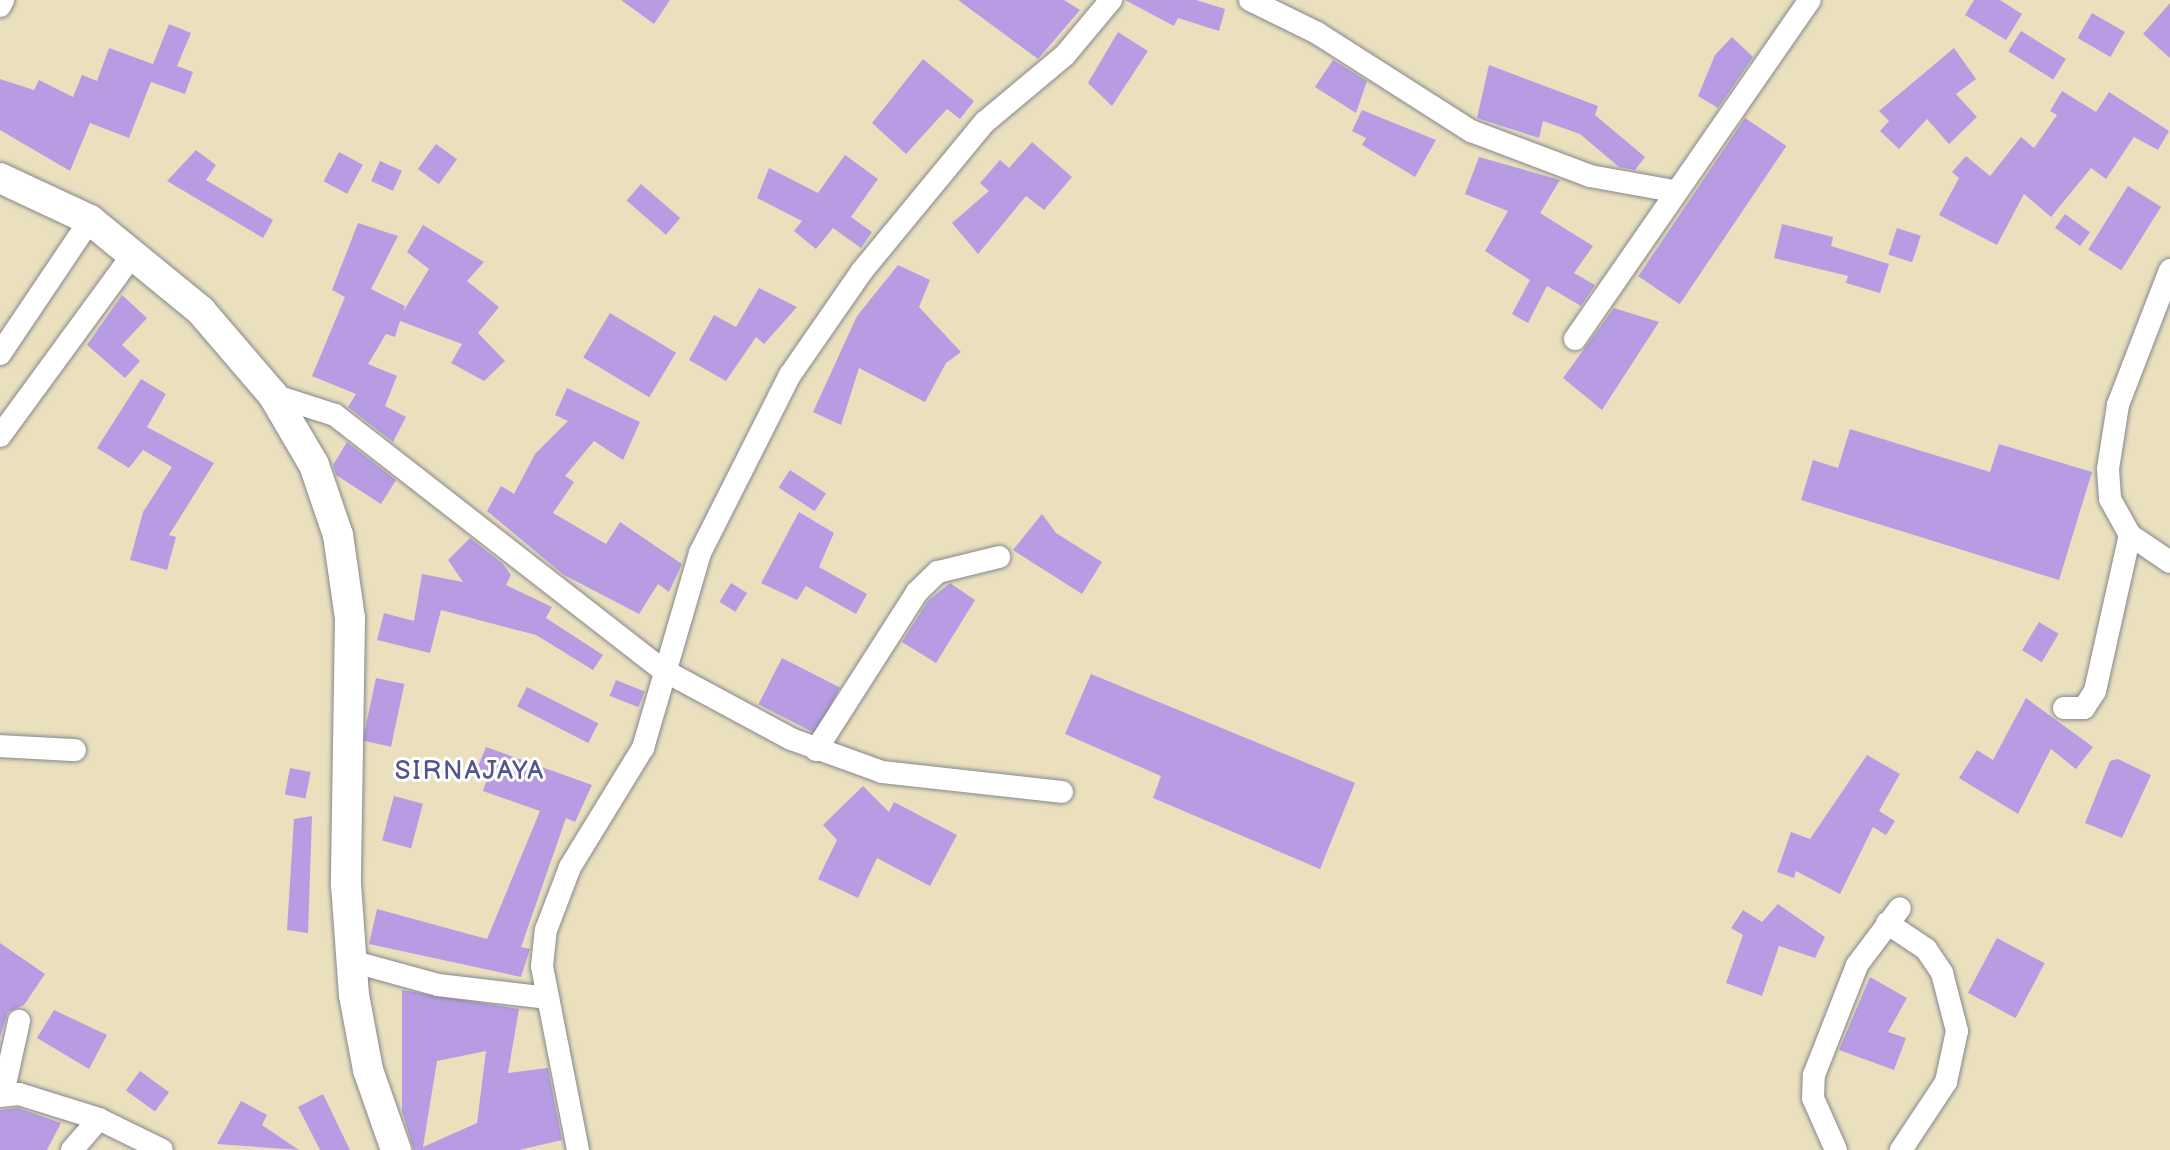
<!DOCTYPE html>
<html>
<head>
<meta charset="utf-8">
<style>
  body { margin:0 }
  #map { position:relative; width:2170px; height:1150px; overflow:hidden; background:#ebe0be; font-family:"Balsamiq Sans",sans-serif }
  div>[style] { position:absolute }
  .building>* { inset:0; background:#b79ce4; transform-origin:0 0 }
  .roads { filter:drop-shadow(0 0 2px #83888e) drop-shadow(0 0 2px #83888e) }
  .street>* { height:22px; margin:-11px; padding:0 11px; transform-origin:11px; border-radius:11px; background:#fff }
  .secondary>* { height:30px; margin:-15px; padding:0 15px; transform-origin:15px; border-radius:15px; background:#fff }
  span { translate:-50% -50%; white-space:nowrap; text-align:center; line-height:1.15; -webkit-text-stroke:6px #fff; paint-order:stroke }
  .quarter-label { font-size:26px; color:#52558d; letter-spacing:2px }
</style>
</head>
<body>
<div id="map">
  <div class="building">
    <div style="clip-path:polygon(621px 0,670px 0,654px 24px)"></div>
    <div style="clip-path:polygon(958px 0,1064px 0,1080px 10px,1038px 59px)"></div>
    <div style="clip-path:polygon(1125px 0,1196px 0,1225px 9px,1219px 31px,1178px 18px,1174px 26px)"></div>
    <div style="clip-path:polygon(1974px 0,2000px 0,2022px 14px,2006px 40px,1965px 15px)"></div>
    <div style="clip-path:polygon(2170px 3px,2170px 58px,2143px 34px)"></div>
    <div style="left:2092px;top:13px;width:38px;height:29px;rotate:30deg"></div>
    <div style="clip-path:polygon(169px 24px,191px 33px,177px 66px,193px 72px,185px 94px,151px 82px,129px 138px,90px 123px,70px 171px,0 130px,0 79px,34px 90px,39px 80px,73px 97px,82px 75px,97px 81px,109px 48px,153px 64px)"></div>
    <div style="left:2021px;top:31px;width:53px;height:24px;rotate:32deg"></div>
    <div style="clip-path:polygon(1118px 32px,1148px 51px,1112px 106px,1088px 83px)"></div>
    <div style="clip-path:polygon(1732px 37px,1753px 57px,1718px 108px,1698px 96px,1715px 55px)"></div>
    <div style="clip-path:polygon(1954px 48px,1976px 79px,1956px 94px,1977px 117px,1949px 144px,1927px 119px,1899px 149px,1880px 131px,1889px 121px,1879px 111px)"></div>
    <div style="clip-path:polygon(923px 59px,974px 101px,960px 119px,947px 109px,906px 154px,872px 123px)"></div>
    <div style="clip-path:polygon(1333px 60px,1367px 81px,1356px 113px,1315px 87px)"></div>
    <div style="clip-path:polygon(1489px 65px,1598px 106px,1595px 115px,1645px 157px,1635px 170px,1619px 167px,1580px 134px,1543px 121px,1539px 138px,1477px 118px)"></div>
    <div style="clip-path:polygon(2062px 91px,2096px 112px,2109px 92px,2169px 131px,2158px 150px,2134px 137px,2106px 179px,2091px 168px,2051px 217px,2024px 194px,1997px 245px,1939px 215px,1959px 178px,1952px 172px,1966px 156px,1990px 176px,2021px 137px,2034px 148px,2057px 115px,2050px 111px)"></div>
    <div style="clip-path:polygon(1362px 110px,1436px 140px,1415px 177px,1362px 145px,1366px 138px,1352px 131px)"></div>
    <div style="left:1745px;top:118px;width:50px;height:191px;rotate:34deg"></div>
    <div style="clip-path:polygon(1032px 142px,1072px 177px,1044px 210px,1026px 196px,978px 254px,952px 223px,989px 191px,980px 183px,1000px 160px,1009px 168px)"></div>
    <div style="left:436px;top:144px;width:26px;height:31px;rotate:36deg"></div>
    <div style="clip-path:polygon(196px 150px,216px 165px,206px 180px,273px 220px,263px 238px,167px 181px)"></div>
    <div style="left:339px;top:152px;width:27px;height:33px;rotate:28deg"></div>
    <div style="clip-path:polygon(845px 155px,878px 179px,851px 217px,872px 232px,861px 248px,833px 228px,816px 249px,794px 231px,802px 221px,757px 198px,769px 168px,818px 193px)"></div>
    <div style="clip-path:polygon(1479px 157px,1560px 180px,1540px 213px,1593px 246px,1574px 273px,1595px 285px,1581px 306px,1547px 286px,1528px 323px,1512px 314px,1530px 280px,1485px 251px,1508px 211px,1465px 194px)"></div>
    <div style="left:380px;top:161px;width:24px;height:22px;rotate:24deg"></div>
    <div style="left:641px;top:184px;width:52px;height:22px;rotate:41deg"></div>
    <div style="left:2128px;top:186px;width:39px;height:75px;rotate:32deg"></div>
    <div style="left:2065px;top:214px;width:31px;height:17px;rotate:36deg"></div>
    <div style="clip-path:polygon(358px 223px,398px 236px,371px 289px,405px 306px,403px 312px,429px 269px,407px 252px,423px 225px,484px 262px,467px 281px,499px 307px,478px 333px,505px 361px,484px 381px,451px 363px,462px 344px,400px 321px,395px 337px,386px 334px,368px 364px,397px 376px,385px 406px,406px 417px,393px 442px,348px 407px,356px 394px,312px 376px,345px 297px,332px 290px)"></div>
    <div style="clip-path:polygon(1782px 224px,1833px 237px,1831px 246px,1889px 264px,1880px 293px,1846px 283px,1848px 276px,1774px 258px)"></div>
    <div style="left:1897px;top:228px;width:25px;height:28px;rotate:18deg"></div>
    <div style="clip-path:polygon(898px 265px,930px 280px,919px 307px,961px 352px,946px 363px,925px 402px,859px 368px,841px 425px,813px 412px,857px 316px)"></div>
    <div style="clip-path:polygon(759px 288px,797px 307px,764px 344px,756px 337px,726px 381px,689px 360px,714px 315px,736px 327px)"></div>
    <div style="clip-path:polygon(122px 295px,147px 318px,122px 345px,140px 361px,125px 378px,87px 345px)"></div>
    <div style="clip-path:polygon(1614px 308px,1659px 322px,1602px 410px,1563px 378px)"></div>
    <div style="left:610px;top:313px;width:77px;height:52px;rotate:31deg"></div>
    <div style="clip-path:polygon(141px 379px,166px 394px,147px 427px,214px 463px,169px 535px,176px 537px,167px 570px,130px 560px,143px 512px,172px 467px,143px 450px,129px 468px,97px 448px)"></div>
    <div style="clip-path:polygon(567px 388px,640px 422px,623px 460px,594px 441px,565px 476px,574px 482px,553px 513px,606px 544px,620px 522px,682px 564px,669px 592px,658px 584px,639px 614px,564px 575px,487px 511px,501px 486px,514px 494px,535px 454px,568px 421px,555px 415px)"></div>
    <div style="clip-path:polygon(1850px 429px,1990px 472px,1999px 444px,2092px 472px,2059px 580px,1801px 500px,1813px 460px,1838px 468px)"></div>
    <div style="clip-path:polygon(347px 442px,396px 480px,381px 504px,336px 475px,333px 465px)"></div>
    <div style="left:790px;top:470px;width:43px;height:21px;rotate:33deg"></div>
    <div style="clip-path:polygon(799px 512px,834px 533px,819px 567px,867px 594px,856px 614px,806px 586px,797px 600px,761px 583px)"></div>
    <div style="clip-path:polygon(1042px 514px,1056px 533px,1102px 562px,1082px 594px,1013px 550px)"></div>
    <div style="clip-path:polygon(470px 538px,503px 564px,511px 575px,506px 585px,552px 607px,546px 618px,603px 655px,593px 670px,536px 635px,441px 610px,430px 653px,377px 640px,384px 613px,414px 621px,422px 574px,463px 582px,448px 560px)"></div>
    <div style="left:731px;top:583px;width:19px;height:22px;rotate:32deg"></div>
    <div style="clip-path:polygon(950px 583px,975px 600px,936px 663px,902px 642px,928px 601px)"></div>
    <div style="left:2039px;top:622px;width:23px;height:33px;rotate:31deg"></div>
    <div style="left:782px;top:658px;width:65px;height:52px;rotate:27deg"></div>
    <div style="clip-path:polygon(1091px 674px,1355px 783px,1320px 869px,1153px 798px,1161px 776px,1065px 734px)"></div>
    <div style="left:376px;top:678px;width:29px;height:64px;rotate:12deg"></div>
    <div style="left:616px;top:680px;width:31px;height:17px;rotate:22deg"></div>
    <div style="left:527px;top:687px;width:80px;height:22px;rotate:27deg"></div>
    <div style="clip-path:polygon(2026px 698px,2093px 747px,2076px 769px,2051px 749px,2018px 814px,1959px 778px,1977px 750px,1993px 760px)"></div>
    <div style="clip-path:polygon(486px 747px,592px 785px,575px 822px,566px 818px,521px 947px,530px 949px,521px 977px,369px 944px,377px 909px,487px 939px,540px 811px,483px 791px,487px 779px,475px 774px)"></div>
    <div style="clip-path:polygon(1867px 755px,1900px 774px,1879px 811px,1895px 821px,1886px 835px,1873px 827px,1840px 894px,1796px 871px,1794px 878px,1777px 872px,1791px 832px,1810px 839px)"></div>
    <div style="clip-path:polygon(2118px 759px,2151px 775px,2122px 838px,2085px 823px,2110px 761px)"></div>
    <div style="left:290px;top:768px;width:21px;height:27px;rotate:11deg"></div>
    <div style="clip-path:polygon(863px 786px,889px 812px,894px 802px,957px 835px,930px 886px,877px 858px,858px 898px,818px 879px,837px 840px,823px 825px)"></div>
    <div style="left:394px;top:796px;width:30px;height:46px;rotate:15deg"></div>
    <div style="clip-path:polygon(312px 816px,308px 933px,287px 930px,294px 819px)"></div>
    <div style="clip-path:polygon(1778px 904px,1825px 937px,1815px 958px,1779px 946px,1762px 996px,1726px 983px,1743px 935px,1731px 928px,1743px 910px,1762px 922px)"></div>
    <div style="left:1997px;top:938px;width:54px;height:62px;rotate:28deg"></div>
    <div style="clip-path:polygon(0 943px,45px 974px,24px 1005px,8px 1012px,0 1037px)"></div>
    <div style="clip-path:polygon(1870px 977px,1907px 998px,1888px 1032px,1906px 1038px,1894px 1070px,1839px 1050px)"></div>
    <div style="clip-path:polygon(evenodd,402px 990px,519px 1009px,508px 1073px,548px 1068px,562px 1140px,519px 1150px,414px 1150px,402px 1112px,402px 990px,486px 1051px,477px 1123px,423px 1147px,437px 1061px,486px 1051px)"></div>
    <div style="clip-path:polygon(54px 1010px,107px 1035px,89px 1069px,37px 1038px)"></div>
    <div style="left:140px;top:1071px;width:36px;height:24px;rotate:36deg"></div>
    <div style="clip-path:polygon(323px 1094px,350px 1150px,320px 1150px,298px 1107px)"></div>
    <div style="clip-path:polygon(241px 1101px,267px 1115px,262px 1125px,299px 1150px,217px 1144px)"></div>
    <div style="clip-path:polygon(18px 1108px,61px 1123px,47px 1150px,0 1150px,0 1110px)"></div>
  </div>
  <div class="roads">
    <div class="street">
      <div style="left:1250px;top:0;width:75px;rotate:26.2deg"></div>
      <div style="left:1317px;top:33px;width:183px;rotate:32.5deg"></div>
      <div style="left:1471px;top:131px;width:127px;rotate:20.7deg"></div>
      <div style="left:1590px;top:176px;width:84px;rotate:10.2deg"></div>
      <div style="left:0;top:6px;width:7px;rotate:-63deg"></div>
      <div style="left:2170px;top:270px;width:145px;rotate:111.1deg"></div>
      <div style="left:2118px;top:405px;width:65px;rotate:98.9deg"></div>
      <div style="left:2108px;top:469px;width:30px;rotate:86deg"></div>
      <div style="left:2110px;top:499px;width:41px;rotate:60.9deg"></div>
      <div style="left:2130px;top:535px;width:48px;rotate:34deg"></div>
      <div style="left:1575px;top:339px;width:412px;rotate:-55.3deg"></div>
      <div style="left:0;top:354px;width:161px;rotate:-56.1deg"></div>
      <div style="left:273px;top:395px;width:65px;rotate:17.9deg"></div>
      <div style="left:335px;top:415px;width:415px;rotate:37.9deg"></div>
      <div style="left:663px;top:670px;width:145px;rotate:28.3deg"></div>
      <div style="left:791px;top:739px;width:97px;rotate:19.9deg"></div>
      <div style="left:882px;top:772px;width:181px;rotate:6.3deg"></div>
      <div style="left:0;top:436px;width:227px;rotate:-53.8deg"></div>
      <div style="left:2064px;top:708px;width:20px"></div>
      <div style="left:2084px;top:708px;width:20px;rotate:-57deg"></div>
      <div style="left:2095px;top:691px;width:160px;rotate:-77.4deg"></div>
      <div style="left:0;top:746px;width:75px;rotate:3.1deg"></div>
      <div style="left:816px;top:750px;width:188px;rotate:-57.4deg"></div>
      <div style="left:917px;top:592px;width:29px;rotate:-44deg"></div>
      <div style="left:938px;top:572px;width:63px;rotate:-13.8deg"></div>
      <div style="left:1887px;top:923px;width:47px;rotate:33.7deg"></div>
      <div style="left:1926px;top:949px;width:29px;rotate:56deg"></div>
      <div style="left:1942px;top:973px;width:60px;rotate:75.5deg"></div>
      <div style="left:1957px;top:1031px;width:52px;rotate:102.2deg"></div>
      <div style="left:1946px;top:1082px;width:82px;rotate:123.5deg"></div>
      <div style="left:351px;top:961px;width:90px;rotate:15.4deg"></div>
      <div style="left:438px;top:985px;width:111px;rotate:6.7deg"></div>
      <div style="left:3px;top:1094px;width:75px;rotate:-77.6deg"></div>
      <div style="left:0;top:1096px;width:19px;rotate:-6deg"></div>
      <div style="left:19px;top:1094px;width:84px;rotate:17.4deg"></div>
      <div style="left:72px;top:1150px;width:41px;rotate:-48.9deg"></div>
      <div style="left:99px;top:1119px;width:70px;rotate:26.2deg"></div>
      <div style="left:578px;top:1150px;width:187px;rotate:-101.1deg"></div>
      <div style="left:542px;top:966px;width:36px;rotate:-84deg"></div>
      <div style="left:546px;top:930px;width:67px;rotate:-69.1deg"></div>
      <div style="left:570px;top:867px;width:140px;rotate:-58.5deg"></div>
      <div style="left:643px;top:748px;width:203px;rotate:-73.7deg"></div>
      <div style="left:700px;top:553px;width:199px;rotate:-63.2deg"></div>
      <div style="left:790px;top:375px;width:126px;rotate:-55.3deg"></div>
      <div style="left:862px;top:271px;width:193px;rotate:-50.5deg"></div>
      <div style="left:985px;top:122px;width:104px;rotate:-39.9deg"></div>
      <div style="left:1065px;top:55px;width:72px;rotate:-50.1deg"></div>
      <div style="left:1836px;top:1150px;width:57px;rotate:-113.9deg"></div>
      <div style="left:1813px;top:1098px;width:23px;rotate:-88deg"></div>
      <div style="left:1814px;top:1075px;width:118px;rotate:-68.6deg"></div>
      <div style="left:1857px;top:965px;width:71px;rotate:-53deg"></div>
    </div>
    <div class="secondary">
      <div style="left:0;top:178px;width:99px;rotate:25deg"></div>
      <div style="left:90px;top:220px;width:144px;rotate:39.3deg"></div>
      <div style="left:201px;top:311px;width:111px;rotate:49.4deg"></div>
      <div style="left:273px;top:395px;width:81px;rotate:59.6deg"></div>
      <div style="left:314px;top:465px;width:74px;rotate:71.1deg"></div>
      <div style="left:338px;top:535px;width:84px;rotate:81.8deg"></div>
      <div style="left:350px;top:618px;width:266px;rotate:90.9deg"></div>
      <div style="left:346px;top:884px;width:111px;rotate:85.9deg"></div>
      <div style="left:354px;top:995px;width:76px;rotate:79.4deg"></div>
      <div style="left:368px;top:1070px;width:85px;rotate:70.7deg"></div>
    </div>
  </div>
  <div class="quarter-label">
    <span style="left:470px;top:772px">SIRNAJAYA</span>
  </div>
</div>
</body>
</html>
